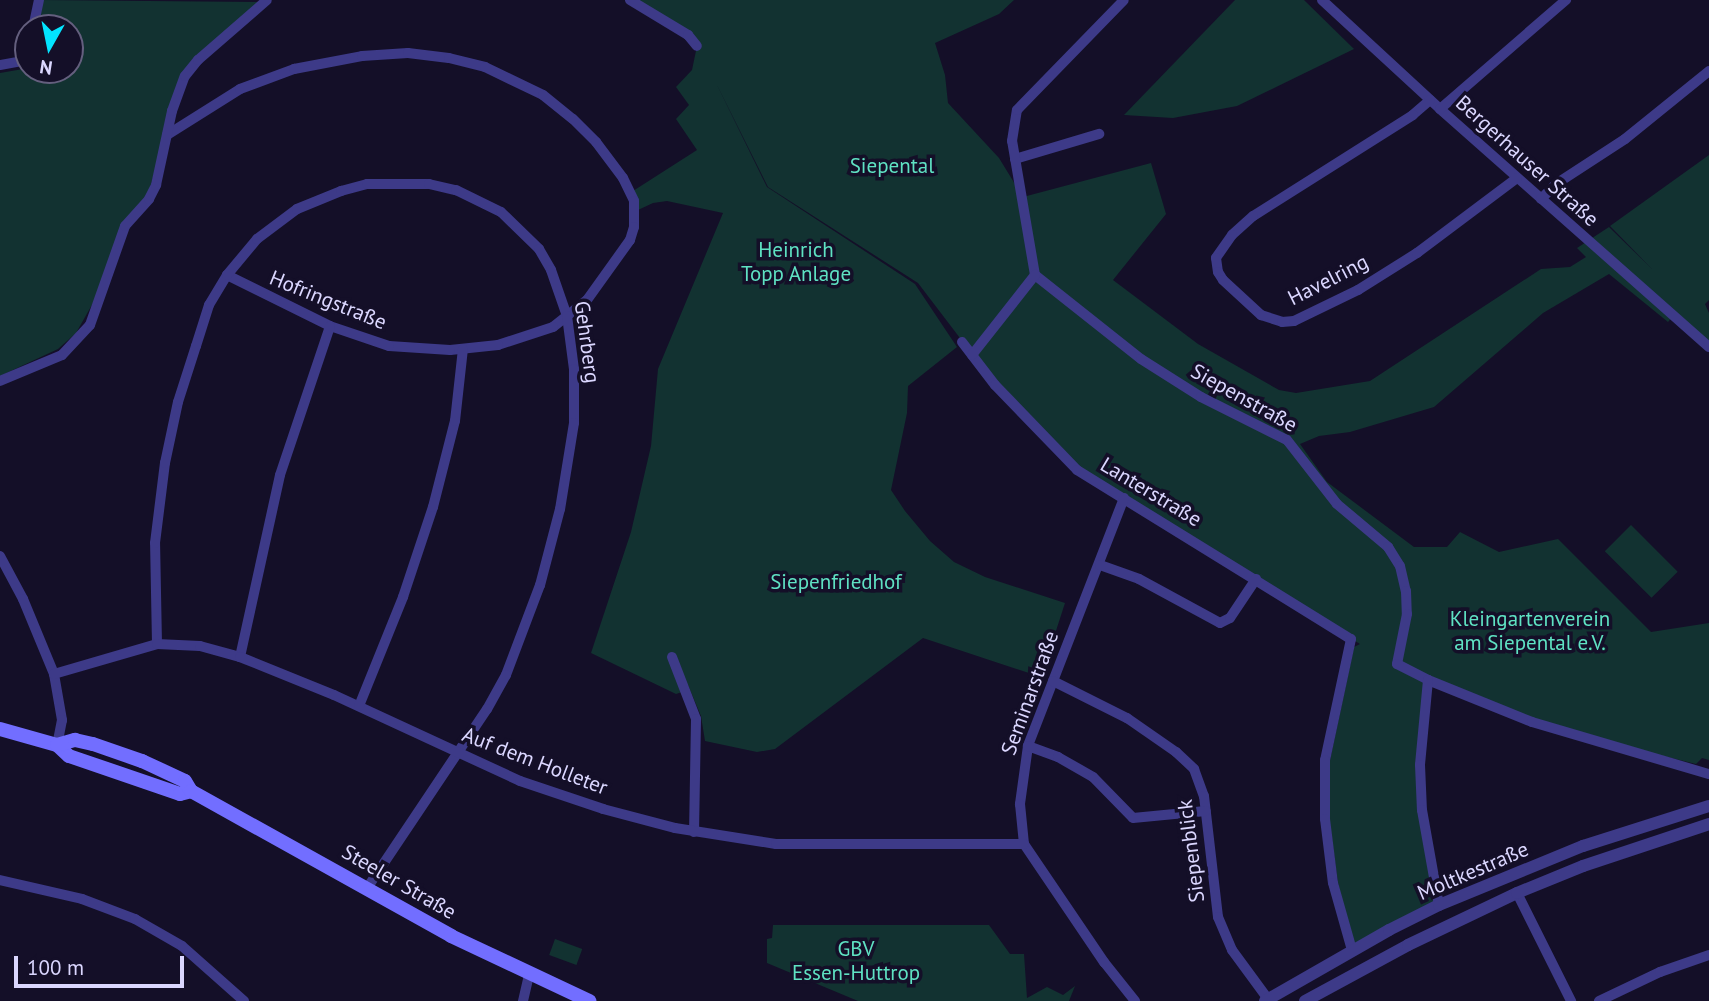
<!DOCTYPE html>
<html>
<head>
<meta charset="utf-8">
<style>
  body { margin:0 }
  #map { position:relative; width:1709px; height:1001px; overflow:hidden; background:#140f28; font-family:"PT Sans",sans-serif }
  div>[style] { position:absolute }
  .green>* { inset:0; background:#123231; transform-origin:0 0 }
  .minor>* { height:10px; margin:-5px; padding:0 5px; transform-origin:5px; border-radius:5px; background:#3d3a88 }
  .tertiary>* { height:12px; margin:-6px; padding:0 6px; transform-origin:6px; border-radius:6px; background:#3d3a88 }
  .secondary>* { height:14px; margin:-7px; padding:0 7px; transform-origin:7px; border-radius:7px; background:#726eff }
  span { translate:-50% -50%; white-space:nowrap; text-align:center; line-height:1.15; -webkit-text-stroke:7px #140f28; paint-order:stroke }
  .street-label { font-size:21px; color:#dbd7ff }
  .park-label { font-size:21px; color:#5fe2c3 }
  .north { position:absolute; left:14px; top:14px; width:70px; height:70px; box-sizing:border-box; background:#140f28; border:2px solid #645f7e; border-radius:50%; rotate:189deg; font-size:19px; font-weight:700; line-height:28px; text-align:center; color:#dbd7ff }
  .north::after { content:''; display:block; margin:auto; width:24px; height:32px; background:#03e4ff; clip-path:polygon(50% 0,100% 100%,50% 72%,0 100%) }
  .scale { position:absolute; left:14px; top:956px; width:170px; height:32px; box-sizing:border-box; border:4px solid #dbd7ff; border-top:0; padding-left:9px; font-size:21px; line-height:24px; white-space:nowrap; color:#dbd7ff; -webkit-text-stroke:5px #140f28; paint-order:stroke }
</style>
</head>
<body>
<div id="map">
  <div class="green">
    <div style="clip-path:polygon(40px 0,263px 2px,183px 76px,147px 198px,119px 233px,93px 303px,76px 333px,58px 349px,0 376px,0 73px,23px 69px,28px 59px,28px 70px,70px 70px,70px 28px,34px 28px)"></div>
    <div style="clip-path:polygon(631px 0,1014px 0,999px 14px,935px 43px,945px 75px,948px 103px,999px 158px,1023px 197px,1151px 163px,1166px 214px,1113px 280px,1198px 344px,1279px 390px,1296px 393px,1370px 381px,1541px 269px,1570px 267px,1586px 257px,1577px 248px,1609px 227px,1653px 270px,1610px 226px,1709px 155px,1709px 300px,1705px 304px,1709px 313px,1709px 346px,1674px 315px,1668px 322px,1609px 274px,1543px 313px,1434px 407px,1350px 432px,1319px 436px,1300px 444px,1327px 482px,1414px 547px,1447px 547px,1460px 532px,1499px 552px,1558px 539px,1651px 632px,1709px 623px,1709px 760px,1702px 758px,1696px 764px,1569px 733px,1427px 681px,1420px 765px,1439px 905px,1354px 948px,1338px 883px,1329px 817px,1330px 760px,1354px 647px,1360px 644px,1077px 469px,995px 384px,918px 283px,768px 187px,716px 83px,767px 187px,915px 284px,957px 347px,908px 386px,907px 413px,891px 490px,905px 511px,930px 541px,954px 562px,985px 577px,1065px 603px,1041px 677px,923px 638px,775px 749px,757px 752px,705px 741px,701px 716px,688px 685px,682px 692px,676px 694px,591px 653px,631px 532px,651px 446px,658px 369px,723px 213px,667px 201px,653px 203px,638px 210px,633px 191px,697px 150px,676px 119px,689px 105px,676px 87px,692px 70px,697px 46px)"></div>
    <div style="clip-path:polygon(1235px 0,1304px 0,1354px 49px,1237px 106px,1173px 118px,1124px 115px)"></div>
    <div style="left:1631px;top:525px;width:66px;height:37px;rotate:45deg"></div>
    <div style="clip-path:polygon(773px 925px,989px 925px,1010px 954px,1024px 954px,1027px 998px,1047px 987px,1063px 995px,1075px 986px,1069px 1001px,858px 1001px,767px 963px,767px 939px,772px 938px)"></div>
    <div style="left:555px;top:939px;width:29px;height:17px;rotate:20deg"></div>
  </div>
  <div class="minor">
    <div style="left:630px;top:0;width:68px;rotate:31.1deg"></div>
    <div style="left:688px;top:35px;width:14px;rotate:51deg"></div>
    <div style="left:1322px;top:0;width:161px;rotate:42.7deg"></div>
    <div style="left:1440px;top:109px;width:359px;rotate:41.5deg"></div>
    <div style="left:33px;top:28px;width:29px;rotate:-78deg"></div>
    <div style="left:0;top:65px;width:22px;rotate:-10deg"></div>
    <div style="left:22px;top:61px;width:11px;rotate:-56deg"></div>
    <div style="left:1430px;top:100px;width:23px;rotate:139deg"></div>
    <div style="left:1413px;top:115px;width:189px;rotate:147.7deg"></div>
    <div style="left:1253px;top:216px;width:28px;rotate:138deg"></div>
    <div style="left:1232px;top:235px;width:28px;rotate:125deg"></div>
    <div style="left:1216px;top:258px;width:14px;rotate:82deg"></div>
    <div style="left:1218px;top:272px;width:9px;rotate:58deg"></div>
    <div style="left:1223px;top:280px;width:52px;rotate:42.6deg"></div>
    <div style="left:1261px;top:315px;width:22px;rotate:18deg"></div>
    <div style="left:1282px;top:322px;width:12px;rotate:-5deg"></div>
    <div style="left:1294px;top:321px;width:71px;rotate:-25.8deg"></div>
    <div style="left:1358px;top:290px;width:70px;rotate:-32.1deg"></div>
    <div style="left:1417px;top:253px;width:125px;rotate:-36.9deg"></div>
    <div style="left:1440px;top:109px;width:167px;rotate:-40.9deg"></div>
    <div style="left:167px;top:135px;width:86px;rotate:-32.2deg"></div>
    <div style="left:240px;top:89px;width:58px;rotate:-20.3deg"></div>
    <div style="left:294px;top:69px;width:69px;rotate:-10.8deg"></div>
    <div style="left:362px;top:56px;width:46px;rotate:-3.7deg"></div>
    <div style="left:408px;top:53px;width:41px;rotate:7deg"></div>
    <div style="left:449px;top:58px;width:37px;rotate:14deg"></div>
    <div style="left:485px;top:67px;width:64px;rotate:25.8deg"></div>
    <div style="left:543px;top:95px;width:38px;rotate:39deg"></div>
    <div style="left:573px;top:119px;width:33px;rotate:45deg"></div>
    <div style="left:596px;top:142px;width:45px;rotate:53.1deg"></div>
    <div style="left:623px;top:178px;width:25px;rotate:64deg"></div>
    <div style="left:634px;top:201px;width:26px;rotate:90deg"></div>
    <div style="left:634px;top:227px;width:14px;rotate:107deg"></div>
    <div style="left:630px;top:240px;width:74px;rotate:125.6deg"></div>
    <div style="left:587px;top:300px;width:43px;rotate:141.5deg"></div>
    <div style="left:553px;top:327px;width:58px;rotate:161.9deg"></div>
    <div style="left:498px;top:345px;width:48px;rotate:174.1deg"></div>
    <div style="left:450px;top:350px;width:61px;rotate:-176.2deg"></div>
    <div style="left:389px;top:346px;width:62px;rotate:-161.3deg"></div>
    <div style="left:330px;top:326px;width:115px;rotate:-153.7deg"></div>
    <div style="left:1015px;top:159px;width:88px;rotate:-16.6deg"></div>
    <div style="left:1541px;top:199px;width:21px;rotate:-45deg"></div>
    <div style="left:1556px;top:184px;width:82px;rotate:-33.1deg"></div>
    <div style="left:1625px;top:139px;width:108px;rotate:-39deg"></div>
    <div style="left:1035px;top:275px;width:135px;rotate:38.4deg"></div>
    <div style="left:1141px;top:359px;width:71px;rotate:32.3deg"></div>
    <div style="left:1201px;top:397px;width:96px;rotate:26.6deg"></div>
    <div style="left:1287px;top:440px;width:81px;rotate:52deg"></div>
    <div style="left:1337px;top:504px;width:67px;rotate:40.1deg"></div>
    <div style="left:1388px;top:547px;width:22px;rotate:58deg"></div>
    <div style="left:1400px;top:566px;width:26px;rotate:77deg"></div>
    <div style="left:1406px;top:591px;width:23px;rotate:88deg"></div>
    <div style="left:1407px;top:614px;width:51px;rotate:101.3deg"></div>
    <div style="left:1397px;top:664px;width:35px;rotate:27deg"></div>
    <div style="left:1428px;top:680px;width:112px;rotate:22deg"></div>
    <div style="left:1532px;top:722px;width:184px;rotate:16.4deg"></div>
    <div style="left:1035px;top:275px;width:136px;rotate:-99.7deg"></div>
    <div style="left:1012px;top:141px;width:31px;rotate:-81deg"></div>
    <div style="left:1017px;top:110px;width:153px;rotate:-45.8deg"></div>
    <div style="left:962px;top:342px;width:54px;rotate:52.5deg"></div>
    <div style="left:995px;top:385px;width:118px;rotate:46deg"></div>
    <div style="left:1077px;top:470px;width:322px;rotate:31.7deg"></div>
    <div style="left:1351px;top:639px;width:124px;rotate:102.1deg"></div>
    <div style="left:1325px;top:760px;width:59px;rotate:90deg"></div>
    <div style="left:1325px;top:819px;width:64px;rotate:82.9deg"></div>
    <div style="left:1333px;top:883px;width:70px;rotate:74.2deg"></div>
    <div style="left:972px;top:355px;width:102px;rotate:-51.8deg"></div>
    <div style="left:0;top:381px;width:67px;rotate:-22.8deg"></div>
    <div style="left:62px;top:355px;width:41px;rotate:-47deg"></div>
    <div style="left:90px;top:325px;width:105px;rotate:-70.5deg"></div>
    <div style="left:125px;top:226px;width:36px;rotate:-48deg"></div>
    <div style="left:149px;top:199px;width:16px;rotate:-63deg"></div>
    <div style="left:156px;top:185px;width:76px;rotate:-77.8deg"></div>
    <div style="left:172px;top:111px;width:37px;rotate:-70deg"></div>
    <div style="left:185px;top:76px;width:21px;rotate:-51deg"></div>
    <div style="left:198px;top:60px;width:91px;rotate:-41deg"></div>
    <div style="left:1124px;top:498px;width:266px;rotate:111.2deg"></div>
    <div style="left:1028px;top:746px;width:59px;rotate:97.9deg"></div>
    <div style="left:1020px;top:804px;width:40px;rotate:84.3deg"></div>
    <div style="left:1024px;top:844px;width:143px;rotate:55.9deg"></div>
    <div style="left:1104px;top:962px;width:50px;rotate:51.5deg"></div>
    <div style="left:0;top:556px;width:49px;rotate:61.9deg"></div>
    <div style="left:23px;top:599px;width:81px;rotate:67.5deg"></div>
    <div style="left:54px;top:674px;width:47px;rotate:80.1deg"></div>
    <div style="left:62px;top:720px;width:25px;rotate:101deg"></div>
    <div style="left:1100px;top:565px;width:41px;rotate:19.7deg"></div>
    <div style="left:1139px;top:579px;width:92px;rotate:28.5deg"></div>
    <div style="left:1220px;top:623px;width:11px;rotate:-27deg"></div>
    <div style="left:1230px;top:618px;width:47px;rotate:-56.3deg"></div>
    <div style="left:157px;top:644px;width:101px;rotate:-91.1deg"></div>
    <div style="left:155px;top:543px;width:81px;rotate:-82.9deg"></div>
    <div style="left:165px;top:463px;width:62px;rotate:-78deg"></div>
    <div style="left:178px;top:402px;width:59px;rotate:-72.2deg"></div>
    <div style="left:196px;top:346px;width:43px;rotate:-72.4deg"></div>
    <div style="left:209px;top:305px;width:35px;rotate:-59deg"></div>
    <div style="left:227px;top:275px;width:47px;rotate:-50.2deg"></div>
    <div style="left:257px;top:239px;width:50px;rotate:-36.9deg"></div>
    <div style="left:297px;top:209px;width:48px;rotate:-22.2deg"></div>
    <div style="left:341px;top:191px;width:27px;rotate:-15deg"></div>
    <div style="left:367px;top:184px;width:62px"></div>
    <div style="left:429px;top:184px;width:28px;rotate:13deg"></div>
    <div style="left:456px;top:190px;width:50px;rotate:26.1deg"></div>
    <div style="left:501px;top:212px;width:53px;rotate:44.2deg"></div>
    <div style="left:539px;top:249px;width:24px;rotate:60deg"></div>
    <div style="left:551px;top:270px;width:49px;rotate:70.8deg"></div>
    <div style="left:567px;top:316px;width:53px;rotate:82.5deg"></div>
    <div style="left:574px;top:369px;width:54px;rotate:90deg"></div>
    <div style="left:574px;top:423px;width:87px;rotate:99.2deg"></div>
    <div style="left:560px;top:509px;width:79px;rotate:104.7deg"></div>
    <div style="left:540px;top:585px;width:96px;rotate:110.7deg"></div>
    <div style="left:506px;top:675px;width:39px;rotate:119deg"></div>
    <div style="left:487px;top:709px;width:216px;rotate:123.8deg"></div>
    <div style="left:240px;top:657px;width:186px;rotate:-77.6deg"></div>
    <div style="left:280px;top:475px;width:157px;rotate:-71.4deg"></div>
    <div style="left:672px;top:657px;width:66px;rotate:68.8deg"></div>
    <div style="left:696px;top:719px;width:113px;rotate:91deg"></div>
    <div style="left:54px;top:674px;width:107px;rotate:-16.2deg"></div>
    <div style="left:157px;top:644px;width:43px;rotate:2.7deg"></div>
    <div style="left:200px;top:646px;width:41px;rotate:15.4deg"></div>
    <div style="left:240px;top:657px;width:101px;rotate:22deg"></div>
    <div style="left:334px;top:695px;width:205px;rotate:24.8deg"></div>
    <div style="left:520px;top:781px;width:88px;rotate:18.6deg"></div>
    <div style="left:603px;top:809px;width:74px;rotate:14.8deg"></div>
    <div style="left:675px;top:828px;width:102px;rotate:9deg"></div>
    <div style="left:776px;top:844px;width:248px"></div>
    <div style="left:1428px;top:680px;width:85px;rotate:95.4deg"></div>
    <div style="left:1420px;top:765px;width:45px;rotate:87.5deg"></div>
    <div style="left:1422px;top:810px;width:97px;rotate:79.9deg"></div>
    <div style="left:1053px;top:681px;width:83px;rotate:26.6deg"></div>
    <div style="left:1127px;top:718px;width:60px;rotate:34.8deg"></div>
    <div style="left:1176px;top:752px;width:25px;rotate:43deg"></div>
    <div style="left:1194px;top:769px;width:29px;rotate:70deg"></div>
    <div style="left:1204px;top:796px;width:122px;rotate:83.4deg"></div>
    <div style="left:1218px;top:917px;width:36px;rotate:67deg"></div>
    <div style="left:1232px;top:950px;width:61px;rotate:53.7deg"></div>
    <div style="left:359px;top:706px;width:118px;rotate:-68deg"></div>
    <div style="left:403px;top:597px;width:95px;rotate:-71.6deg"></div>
    <div style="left:433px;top:507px;width:89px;rotate:-75.7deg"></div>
    <div style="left:455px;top:421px;width:72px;rotate:-83.7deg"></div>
    <div style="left:1028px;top:746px;width:32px;rotate:20deg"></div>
    <div style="left:1058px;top:757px;width:40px;rotate:29.7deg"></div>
    <div style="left:1093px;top:777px;width:57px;rotate:45.7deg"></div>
    <div style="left:1133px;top:818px;width:73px;rotate:-5.5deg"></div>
    <div style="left:0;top:880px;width:84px;rotate:13deg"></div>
    <div style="left:82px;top:899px;width:57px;rotate:20.7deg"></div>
    <div style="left:135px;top:919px;width:54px;rotate:29.9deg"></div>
    <div style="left:182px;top:946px;width:83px;rotate:41.6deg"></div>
    <div style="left:1517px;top:893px;width:121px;rotate:63.4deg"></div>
    <div style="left:523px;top:1001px;width:27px;rotate:-77deg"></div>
    <div style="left:1599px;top:1001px;width:68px;rotate:-25.4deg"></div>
    <div style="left:1660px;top:972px;width:52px;rotate:-19.1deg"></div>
  </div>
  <div class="tertiary">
    <div style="left:1265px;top:1001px;width:143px;rotate:-29.8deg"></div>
    <div style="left:1389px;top:930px;width:56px;rotate:-26.6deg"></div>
    <div style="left:1439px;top:905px;width:156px;rotate:-22.3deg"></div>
    <div style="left:1583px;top:846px;width:132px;rotate:-17.6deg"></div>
    <div style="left:1305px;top:1001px;width:117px;rotate:-28.5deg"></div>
    <div style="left:1408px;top:945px;width:121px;rotate:-25.5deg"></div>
    <div style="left:1517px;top:893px;width:71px;rotate:-22.2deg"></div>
    <div style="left:1583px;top:866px;width:133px;rotate:-18.4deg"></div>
  </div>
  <div class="secondary">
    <div style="left:0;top:729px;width:59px;rotate:15.7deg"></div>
    <div style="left:57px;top:745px;width:16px;rotate:43deg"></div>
    <div style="left:69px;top:756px;width:117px;rotate:18.9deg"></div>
    <div style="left:180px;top:794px;width:11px;rotate:-15deg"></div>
    <div style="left:57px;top:745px;width:19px;rotate:-16deg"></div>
    <div style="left:75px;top:740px;width:18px;rotate:13deg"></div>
    <div style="left:93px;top:744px;width:52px;rotate:19.1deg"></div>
    <div style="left:142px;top:761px;width:47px;rotate:24.9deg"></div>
    <div style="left:185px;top:781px;width:12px;rotate:59deg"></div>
    <div style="left:191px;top:791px;width:298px;rotate:29.1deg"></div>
    <div style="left:451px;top:936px;width:153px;rotate:25.2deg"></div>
  </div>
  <div class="street-label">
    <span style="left:1527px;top:161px;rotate:42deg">Bergerhauser Straße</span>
    <span style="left:1328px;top:280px;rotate:-27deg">Havelring</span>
    <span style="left:328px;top:300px;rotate:22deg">Hofringstraße</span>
    <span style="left:587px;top:342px;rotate:82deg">Gehrberg</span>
    <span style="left:1244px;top:398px;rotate:29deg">Siepenstraße</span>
    <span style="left:1151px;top:492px;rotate:31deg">Lanterstraße</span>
    <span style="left:1030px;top:693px;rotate:-70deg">Seminarstraße</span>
    <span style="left:535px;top:761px;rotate:21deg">Auf dem Holleter</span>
    <span style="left:1191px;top:851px;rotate:-97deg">Siepenblick</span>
    <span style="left:1473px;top:871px;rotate:-23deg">Moltkestraße</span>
    <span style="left:399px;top:882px;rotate:30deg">Steeler Straße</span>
  </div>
  <div class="park-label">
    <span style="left:892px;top:166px">Siepental</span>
    <span style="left:796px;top:262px">Heinrich<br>Topp Anlage</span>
    <span style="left:836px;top:582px">Siepenfriedhof</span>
    <span style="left:1530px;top:631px">Kleingartenverein<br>am Siepental e.V.</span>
    <span style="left:856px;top:961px">GBV<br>Essen-Huttrop</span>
  </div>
  <div class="north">N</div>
  <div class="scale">100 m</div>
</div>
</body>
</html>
